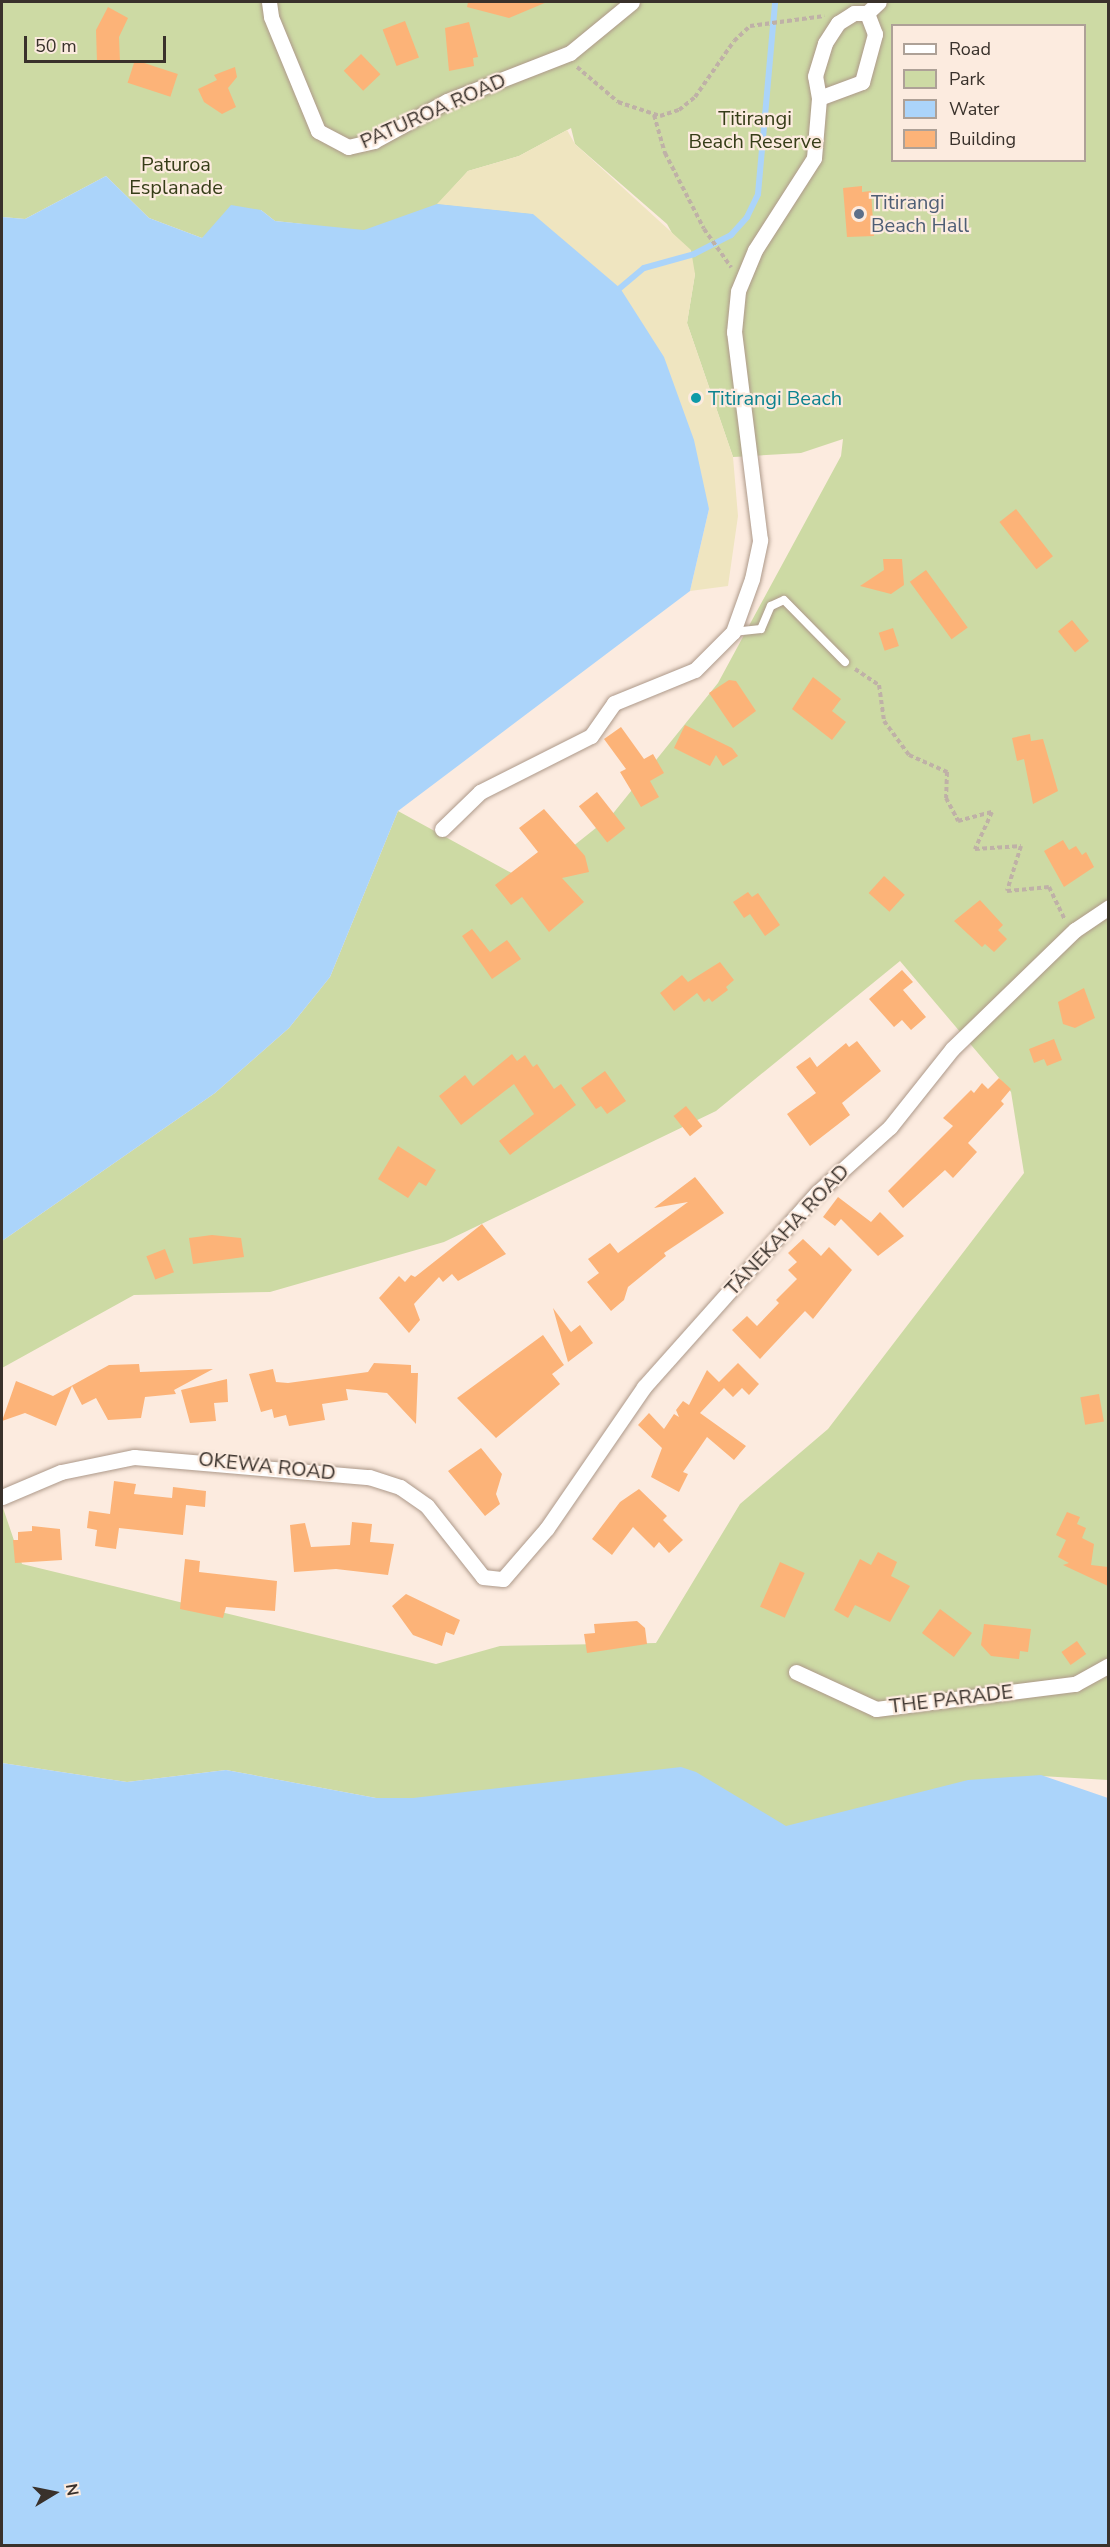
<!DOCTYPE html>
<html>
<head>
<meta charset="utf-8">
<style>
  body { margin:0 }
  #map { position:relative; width:1110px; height:2547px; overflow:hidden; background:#fcebdf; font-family:"Nunito Sans",sans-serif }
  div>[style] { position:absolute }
  .green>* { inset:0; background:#cddaa4 }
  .sand>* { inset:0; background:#efe5c0 }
  .water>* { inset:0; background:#abd4fa }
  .stream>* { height:6px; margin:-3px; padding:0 3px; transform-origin:3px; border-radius:3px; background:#abd4fa }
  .building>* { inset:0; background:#fcb378; transform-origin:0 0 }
  .path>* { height:4px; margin-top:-2px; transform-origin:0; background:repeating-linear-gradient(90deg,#bfb1a7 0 4.5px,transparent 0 7.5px) }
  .roads { filter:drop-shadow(0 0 2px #ad998a) drop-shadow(0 0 2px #ad998a) }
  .lane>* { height:8px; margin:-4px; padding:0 4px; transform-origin:4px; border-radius:4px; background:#fff }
  .street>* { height:15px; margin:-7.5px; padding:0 7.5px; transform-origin:7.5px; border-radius:7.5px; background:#fff }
  .dots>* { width:16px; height:16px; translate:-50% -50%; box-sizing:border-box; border:3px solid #fcebdf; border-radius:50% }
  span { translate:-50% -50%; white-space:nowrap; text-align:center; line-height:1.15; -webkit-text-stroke:4.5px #fcebdf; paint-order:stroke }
  .street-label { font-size:20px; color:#39312b }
  .park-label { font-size:20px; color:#363d18 }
  .service-label { font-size:20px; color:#4e5e75 }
  .left { translate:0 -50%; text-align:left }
  .culture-label { font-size:20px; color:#0d838f }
  .frame { position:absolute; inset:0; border:3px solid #39312b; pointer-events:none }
  .legend { position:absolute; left:891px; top:24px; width:195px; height:138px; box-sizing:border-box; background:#fcebdf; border:2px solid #aea197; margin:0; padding:8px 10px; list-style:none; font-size:18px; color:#39312b }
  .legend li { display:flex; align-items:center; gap:12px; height:30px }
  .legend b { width:30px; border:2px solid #aea197 }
  .north { position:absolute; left:24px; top:2463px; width:60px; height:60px; -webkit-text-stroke:4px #fcebdf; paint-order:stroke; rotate:80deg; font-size:16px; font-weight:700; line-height:24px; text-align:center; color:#39312b }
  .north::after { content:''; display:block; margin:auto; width:21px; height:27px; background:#39312b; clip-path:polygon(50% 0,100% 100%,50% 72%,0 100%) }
  .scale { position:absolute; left:24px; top:36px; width:142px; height:27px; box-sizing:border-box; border:3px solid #39312b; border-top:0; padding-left:8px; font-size:18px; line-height:21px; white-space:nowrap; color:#39312b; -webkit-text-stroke:4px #fcebdf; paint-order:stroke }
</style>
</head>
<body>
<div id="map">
  <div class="green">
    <div style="clip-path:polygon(evenodd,2px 2px,1108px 2px,1108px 1780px,1041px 1776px,1034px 1892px,412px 1798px,376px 1798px,226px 1770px,127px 1782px,2px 1763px,2px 1505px,22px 1564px,436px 1664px,500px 1646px,656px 1643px,740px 1504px,828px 1429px,1024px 1173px,1011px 1092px,900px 961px,716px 1111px,444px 1242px,270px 1292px,134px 1295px,2px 1368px,2px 1241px,215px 1093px,289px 1028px,330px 977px,398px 811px,528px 882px,611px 816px,718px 683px,841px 456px,843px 439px,801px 453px,733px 457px,687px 323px,695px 274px,667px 224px,575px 144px,571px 128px,519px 156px,468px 171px,438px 204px,533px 214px,690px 591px,303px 224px,275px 221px,261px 210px,202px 238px,149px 218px,106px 176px,25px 219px,2px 217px,2px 2px,892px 26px,1084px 26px,1084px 160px,892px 160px,892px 26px)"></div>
  </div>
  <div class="sand">
    <div style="clip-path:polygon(567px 130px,575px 144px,691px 250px,695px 274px,687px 323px,733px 457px,738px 516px,728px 586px,690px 591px,709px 509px,533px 214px,437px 204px,468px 171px,519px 156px)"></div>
  </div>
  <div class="water">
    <div style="clip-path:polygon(106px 176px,149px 218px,202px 238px,231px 205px,261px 210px,275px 221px,364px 230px,437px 204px,533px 214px,620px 288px,664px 357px,694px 440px,709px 509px,690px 591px,398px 811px,330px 977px,289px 1028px,215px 1093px,2px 1241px,2px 217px,25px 219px)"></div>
    <div style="clip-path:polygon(2px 1763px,127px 1782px,226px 1770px,376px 1798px,413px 1798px,681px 1767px,696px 1772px,786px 1826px,968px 1780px,1041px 1775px,1108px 1798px,1108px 2545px,2px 2545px)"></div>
  </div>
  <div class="stream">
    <div style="left:620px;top:288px;width:31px;rotate:-40deg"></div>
    <div style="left:644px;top:268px;width:52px;rotate:-15.6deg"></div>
    <div style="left:694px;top:254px;width:42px;rotate:-27.2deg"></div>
    <div style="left:731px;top:235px;width:24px;rotate:-48deg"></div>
    <div style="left:747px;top:217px;width:25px;rotate:-64deg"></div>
    <div style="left:758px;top:194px;width:193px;rotate:-84.9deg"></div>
  </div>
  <div class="building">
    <div style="clip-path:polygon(468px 2px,547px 2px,509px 18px,467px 7px)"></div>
    <div style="clip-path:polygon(108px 7px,128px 18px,119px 37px,120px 62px,97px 62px,96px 30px)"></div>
    <div style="left:405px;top:21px;width:39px;height:24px;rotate:69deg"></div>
    <div style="clip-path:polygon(469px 22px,478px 57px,473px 58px,474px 66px,449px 71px,445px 28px)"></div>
    <div style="left:361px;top:54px;width:28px;height:24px;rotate:46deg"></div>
    <div style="left:135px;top:60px;width:45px;height:24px;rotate:18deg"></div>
    <div style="clip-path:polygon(235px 67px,237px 77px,228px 88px,236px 107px,222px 114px,204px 102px,198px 89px,217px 80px,214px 75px)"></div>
    <div style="clip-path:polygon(862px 186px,862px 192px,871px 191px,874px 236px,847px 237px,843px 188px)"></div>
    <div style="left:1016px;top:509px;width:60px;height:21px;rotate:52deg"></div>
    <div style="clip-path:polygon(883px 559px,902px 559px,904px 585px,891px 594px,860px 586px,884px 570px)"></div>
    <div style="left:926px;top:570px;width:71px;height:20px;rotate:54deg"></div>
    <div style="left:1072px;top:620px;width:27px;height:18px;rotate:51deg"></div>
    <div style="left:893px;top:628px;width:19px;height:15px;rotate:72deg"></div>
    <div style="clip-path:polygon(813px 677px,841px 699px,832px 711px,846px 722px,832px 740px,792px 709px)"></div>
    <div style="clip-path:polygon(729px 680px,736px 681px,756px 711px,733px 728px,709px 693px)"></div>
    <div style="clip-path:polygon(685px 725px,732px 748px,738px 756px,723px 766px,716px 755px,710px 766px,674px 748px)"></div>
    <div style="clip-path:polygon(621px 727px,644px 759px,653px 754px,664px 773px,650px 781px,659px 797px,641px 807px,620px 772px,626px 769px,604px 739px)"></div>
    <div style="clip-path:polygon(1030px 734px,1031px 741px,1043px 739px,1058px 791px,1033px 804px,1024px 759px,1017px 761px,1012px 738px)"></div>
    <div style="left:597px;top:792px;width:46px;height:23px;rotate:52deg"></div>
    <div style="clip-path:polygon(544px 809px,585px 856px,589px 872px,562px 878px,584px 902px,549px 932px,522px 897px,511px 905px,495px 885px,538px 852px,519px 828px)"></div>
    <div style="clip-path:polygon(1063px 840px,1069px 850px,1076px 846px,1082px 855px,1086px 852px,1094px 867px,1064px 887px,1044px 851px)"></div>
    <div style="left:884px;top:876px;width:28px;height:23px;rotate:42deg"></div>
    <div style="clip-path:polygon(748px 892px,752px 897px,758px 893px,780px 925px,765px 936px,750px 914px,744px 918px,733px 902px)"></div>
    <div style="clip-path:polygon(980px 900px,1003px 925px,998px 930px,1007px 939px,994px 952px,985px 944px,982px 947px,954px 921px)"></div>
    <div style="clip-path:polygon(472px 929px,490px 952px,507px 940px,521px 959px,492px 979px,462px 936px)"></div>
    <div style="clip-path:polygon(720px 962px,734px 980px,726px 987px,728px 990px,712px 1002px,709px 998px,704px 1002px,697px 993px,674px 1011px,660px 993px,682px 975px,688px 982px)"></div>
    <div style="clip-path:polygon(902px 970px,913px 982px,903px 990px,926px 1017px,911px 1030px,902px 1020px,894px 1027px,869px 999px)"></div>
    <div style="clip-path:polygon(1084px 988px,1095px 1018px,1075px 1028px,1063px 1024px,1058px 1002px)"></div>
    <div style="clip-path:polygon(1054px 1039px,1062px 1060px,1047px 1066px,1044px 1059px,1034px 1063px,1029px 1049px)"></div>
    <div style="clip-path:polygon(857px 1041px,881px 1071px,842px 1103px,850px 1115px,810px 1146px,787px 1114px,816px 1093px,796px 1067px,810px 1057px,817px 1067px,846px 1043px,849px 1047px)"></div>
    <div style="clip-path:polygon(512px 1054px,517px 1061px,525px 1055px,533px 1067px,537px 1064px,554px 1089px,561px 1084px,576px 1105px,510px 1155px,499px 1141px,534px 1114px,514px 1084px,461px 1125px,439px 1096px,465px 1075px,473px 1086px)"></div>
    <div style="clip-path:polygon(605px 1071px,626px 1101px,607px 1114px,601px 1106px,596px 1109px,581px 1088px)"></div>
    <div style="clip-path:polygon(999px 1078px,1011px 1089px,1001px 1101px,1004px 1104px,968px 1143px,977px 1152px,953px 1178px,945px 1170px,903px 1208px,888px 1191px,953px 1126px,943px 1118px,971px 1090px,974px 1093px,982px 1083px,988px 1089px)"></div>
    <div style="left:686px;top:1106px;width:26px;height:16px;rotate:51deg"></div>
    <div style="clip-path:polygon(398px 1146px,436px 1170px,426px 1186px,419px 1182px,408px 1198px,378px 1179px)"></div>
    <div style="clip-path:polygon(695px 1177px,724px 1213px,664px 1253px,666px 1256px,628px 1287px,624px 1300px,611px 1311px,587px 1282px,599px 1273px,588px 1259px,610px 1243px,618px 1253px,688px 1202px,654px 1208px)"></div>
    <div style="clip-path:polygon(838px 1197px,871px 1222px,880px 1212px,904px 1236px,878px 1256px,841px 1219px,835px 1226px,823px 1217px)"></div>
    <div style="clip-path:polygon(482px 1224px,506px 1254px,458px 1281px,452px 1274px,443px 1282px,439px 1277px,414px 1304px,420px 1320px,409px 1333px,379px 1298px,399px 1276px,405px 1282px,411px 1275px,415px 1277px)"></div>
    <div style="clip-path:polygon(212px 1235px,241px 1238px,244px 1257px,193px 1264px,189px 1238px)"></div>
    <div style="clip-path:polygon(803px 1239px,821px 1256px,829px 1247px,852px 1270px,813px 1319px,805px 1311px,760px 1359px,732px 1330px,747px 1316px,757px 1326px,779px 1303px,776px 1300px,797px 1279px,788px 1270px,797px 1262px,788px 1253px)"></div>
    <div style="left:165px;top:1249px;width:25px;height:20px;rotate:69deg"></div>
    <div style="clip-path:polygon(553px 1308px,571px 1332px,580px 1325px,593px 1343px,568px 1362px)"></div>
    <div style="clip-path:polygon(543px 1335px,564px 1365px,552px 1374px,560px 1384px,496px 1438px,457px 1398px)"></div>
    <div style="clip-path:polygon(374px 1363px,411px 1365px,411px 1373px,418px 1373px,416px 1424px,387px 1393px,346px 1389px,348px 1400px,322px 1404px,325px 1420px,289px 1426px,286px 1415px,274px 1418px,272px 1409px,261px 1412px,249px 1374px,273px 1369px,276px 1382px,288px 1383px,368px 1372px)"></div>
    <div style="clip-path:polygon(738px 1363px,759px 1384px,749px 1395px,742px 1388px,733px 1397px,724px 1388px,700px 1413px,746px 1446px,734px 1460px,707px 1437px,683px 1472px,688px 1474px,679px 1492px,651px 1477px,662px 1448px,638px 1425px,649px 1413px,664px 1429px,674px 1414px,679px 1417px,676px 1410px,683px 1401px,689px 1405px,707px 1370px,719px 1382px)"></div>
    <div style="clip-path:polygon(139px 1364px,140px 1372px,213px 1369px,174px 1390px,176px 1394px,145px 1397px,141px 1418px,108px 1420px,96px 1398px,82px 1405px,72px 1386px,56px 1426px,25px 1413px,2px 1421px,16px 1381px,53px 1396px,109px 1365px)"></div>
    <div style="clip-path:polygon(227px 1379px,228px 1402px,214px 1403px,216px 1421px,190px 1423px,181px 1390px)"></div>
    <div style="left:1099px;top:1394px;width:28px;height:19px;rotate:80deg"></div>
    <div style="clip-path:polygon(481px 1448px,502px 1474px,496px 1494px,500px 1504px,485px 1516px,448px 1471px)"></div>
    <div style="clip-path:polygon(114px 1481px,136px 1484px,134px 1494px,172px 1498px,173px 1487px,206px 1491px,205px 1507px,186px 1505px,183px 1535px,119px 1528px,116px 1549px,95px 1546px,97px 1530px,87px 1528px,89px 1511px,110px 1514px)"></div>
    <div style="clip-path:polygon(639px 1489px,667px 1516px,663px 1520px,683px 1540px,669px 1553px,659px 1542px,654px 1548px,633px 1527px,612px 1555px,592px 1539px,620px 1502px)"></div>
    <div style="clip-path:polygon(1067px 1512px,1080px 1517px,1077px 1524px,1086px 1528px,1082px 1538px,1094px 1544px,1091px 1565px,1108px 1567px,1108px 1586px,1063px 1565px,1069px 1563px,1058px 1557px,1066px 1540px,1056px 1535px)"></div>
    <div style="clip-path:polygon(352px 1522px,372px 1524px,370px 1542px,394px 1544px,388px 1575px,336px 1569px,294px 1572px,290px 1525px,305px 1523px,311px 1547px,350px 1545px)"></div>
    <div style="clip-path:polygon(32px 1526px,60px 1529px,62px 1560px,15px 1563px,13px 1540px,18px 1540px,18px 1532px,32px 1531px)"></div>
    <div style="clip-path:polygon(878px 1552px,897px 1562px,891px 1576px,910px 1586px,890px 1622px,855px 1605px,848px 1618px,834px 1610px,860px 1559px,871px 1565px)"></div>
    <div style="clip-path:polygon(185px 1559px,200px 1561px,199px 1572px,277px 1581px,275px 1611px,226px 1607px,223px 1618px,180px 1609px)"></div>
    <div style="left:780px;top:1562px;width:27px;height:49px;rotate:24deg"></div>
    <div style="clip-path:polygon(406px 1594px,460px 1620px,454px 1635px,446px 1632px,442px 1646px,413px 1635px,392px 1606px)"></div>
    <div style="left:940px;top:1609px;width:40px;height:30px;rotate:37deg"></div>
    <div style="clip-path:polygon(637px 1621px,645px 1628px,647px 1644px,587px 1653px,584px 1634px,595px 1633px,594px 1624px)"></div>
    <div style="clip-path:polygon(984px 1624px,1031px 1629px,1028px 1652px,1020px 1651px,1019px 1659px,991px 1656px,981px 1645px)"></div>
    <div style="left:1077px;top:1641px;width:16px;height:19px;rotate:55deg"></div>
  </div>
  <div class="path">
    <div style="left:577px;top:67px;width:54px;rotate:40.5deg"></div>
    <div style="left:618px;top:102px;width:44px;rotate:18.4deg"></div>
    <div style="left:660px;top:116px;width:20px;rotate:-18deg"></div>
    <div style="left:679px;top:110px;width:21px;rotate:-39deg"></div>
    <div style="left:695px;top:97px;width:68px;rotate:-55.1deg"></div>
    <div style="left:734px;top:41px;width:22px;rotate:-43deg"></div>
    <div style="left:750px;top:26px;width:75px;rotate:-7.7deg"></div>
    <div style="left:654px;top:115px;width:40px;rotate:74deg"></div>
    <div style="left:665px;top:153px;width:85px;rotate:62.8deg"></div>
    <div style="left:704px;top:229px;width:47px;rotate:54.6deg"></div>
    <div style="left:855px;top:669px;width:29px;rotate:34deg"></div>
    <div style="left:879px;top:685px;width:36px;rotate:82deg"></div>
    <div style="left:884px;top:721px;width:42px;rotate:53.7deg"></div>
    <div style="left:909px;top:755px;width:42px;rotate:24.1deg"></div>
    <div style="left:947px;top:772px;width:26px;rotate:92deg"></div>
    <div style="left:946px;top:798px;width:26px;rotate:62deg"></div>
    <div style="left:958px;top:821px;width:35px;rotate:-15deg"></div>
    <div style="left:992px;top:812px;width:41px;rotate:114.7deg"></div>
    <div style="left:975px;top:849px;width:46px;rotate:-3.7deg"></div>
    <div style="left:1021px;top:846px;width:47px;rotate:107.3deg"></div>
    <div style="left:1007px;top:891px;width:42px;rotate:-5.4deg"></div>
    <div style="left:1049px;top:887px;width:37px;rotate:64deg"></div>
  </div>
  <div class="roads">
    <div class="lane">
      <div style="left:733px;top:632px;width:28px;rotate:-6deg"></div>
      <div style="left:761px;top:629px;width:25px;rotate:-67deg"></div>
      <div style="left:771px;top:606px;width:14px;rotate:-25deg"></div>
      <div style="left:784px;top:600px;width:87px;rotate:45.5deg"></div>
    </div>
    <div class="street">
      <div style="left:269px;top:2px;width:15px;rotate:82deg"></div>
      <div style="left:271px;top:17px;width:123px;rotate:67.6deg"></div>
      <div style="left:318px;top:131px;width:34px;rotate:28deg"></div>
      <div style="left:348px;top:147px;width:27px;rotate:-13deg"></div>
      <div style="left:374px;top:141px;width:83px;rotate:-28.7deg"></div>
      <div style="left:447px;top:101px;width:132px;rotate:-21.3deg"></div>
      <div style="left:570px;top:53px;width:80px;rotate:-39.4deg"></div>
      <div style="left:819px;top:98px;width:46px;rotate:-20.4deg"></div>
      <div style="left:862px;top:82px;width:50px;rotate:-74.8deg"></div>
      <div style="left:875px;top:34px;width:22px;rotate:-111deg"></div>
      <div style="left:442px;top:829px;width:53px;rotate:-44.2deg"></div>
      <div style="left:480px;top:792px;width:124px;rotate:-26.8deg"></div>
      <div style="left:591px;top:736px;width:40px;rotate:-55.1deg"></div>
      <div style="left:614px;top:703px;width:87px;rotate:-22.2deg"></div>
      <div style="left:695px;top:670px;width:54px;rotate:-45deg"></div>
      <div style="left:733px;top:632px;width:56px;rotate:-70.3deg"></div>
      <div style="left:752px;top:579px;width:40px;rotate:-78deg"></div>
      <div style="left:760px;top:540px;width:210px;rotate:-97.1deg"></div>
      <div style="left:734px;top:332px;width:41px;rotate:-84.4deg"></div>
      <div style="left:738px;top:291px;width:44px;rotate:-67.5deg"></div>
      <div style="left:755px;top:250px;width:109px;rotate:-57.3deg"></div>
      <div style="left:814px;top:158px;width:60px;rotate:-85.2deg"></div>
      <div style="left:819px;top:98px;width:22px;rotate:-100deg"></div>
      <div style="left:815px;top:76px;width:34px;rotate:-73deg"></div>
      <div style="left:825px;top:43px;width:24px;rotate:-57deg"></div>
      <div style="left:838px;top:23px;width:19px;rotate:-32deg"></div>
      <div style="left:854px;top:13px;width:13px"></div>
      <div style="left:867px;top:13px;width:16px;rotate:-43deg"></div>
      <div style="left:2px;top:1497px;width:64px;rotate:-23deg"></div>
      <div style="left:61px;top:1472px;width:75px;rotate:-11.6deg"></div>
      <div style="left:134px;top:1457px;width:236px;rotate:4.9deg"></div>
      <div style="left:369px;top:1477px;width:33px;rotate:18deg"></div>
      <div style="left:400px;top:1487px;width:33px;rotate:35deg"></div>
      <div style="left:427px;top:1506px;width:90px;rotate:51.7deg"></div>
      <div style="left:483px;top:1577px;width:20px;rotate:6deg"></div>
      <div style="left:503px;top:1579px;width:67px;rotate:-49.2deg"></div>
      <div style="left:547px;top:1528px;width:171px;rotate:-55.5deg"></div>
      <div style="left:644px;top:1387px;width:261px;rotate:-48.3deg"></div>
      <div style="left:818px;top:1192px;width:97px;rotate:-42.1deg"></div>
      <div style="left:890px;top:1127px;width:100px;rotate:-51.5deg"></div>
      <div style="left:952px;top:1049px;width:171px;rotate:-44.1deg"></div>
      <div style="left:1075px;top:930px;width:40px;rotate:-34deg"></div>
      <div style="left:796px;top:1672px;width:88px;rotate:24.8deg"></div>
      <div style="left:876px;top:1709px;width:201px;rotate:-7.2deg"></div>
      <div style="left:1075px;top:1684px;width:38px;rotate:-29deg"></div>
    </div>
  </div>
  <div class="dots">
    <div style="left:859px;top:214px;background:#5c6f8a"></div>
    <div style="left:696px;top:398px;background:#0f9aa8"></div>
  </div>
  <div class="street-label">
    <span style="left:433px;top:111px;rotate:-24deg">PATUROA ROAD</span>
    <span style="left:787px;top:1230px;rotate:-47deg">TĀNEKAHA ROAD</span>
    <span style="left:267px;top:1466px;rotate:6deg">OKEWA ROAD</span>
    <span style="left:951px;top:1699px;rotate:-7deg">THE PARADE</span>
  </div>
  <div class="park-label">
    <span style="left:755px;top:130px">Titirangi<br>Beach Reserve</span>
    <span style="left:176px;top:176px">Paturoa<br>Esplanade</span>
  </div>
  <div class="service-label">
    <span class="left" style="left:871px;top:214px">Titirangi<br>Beach Hall</span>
  </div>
  <div class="culture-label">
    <span class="left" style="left:708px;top:398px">Titirangi Beach</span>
  </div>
  <div class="frame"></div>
  <ul class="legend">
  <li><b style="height:8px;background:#fff"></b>Road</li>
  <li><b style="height:16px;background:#cddaa4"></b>Park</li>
  <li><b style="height:16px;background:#abd4fa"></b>Water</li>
  <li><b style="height:16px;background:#fcb378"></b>Building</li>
  </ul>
  <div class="north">N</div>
  <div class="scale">50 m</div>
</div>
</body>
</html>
